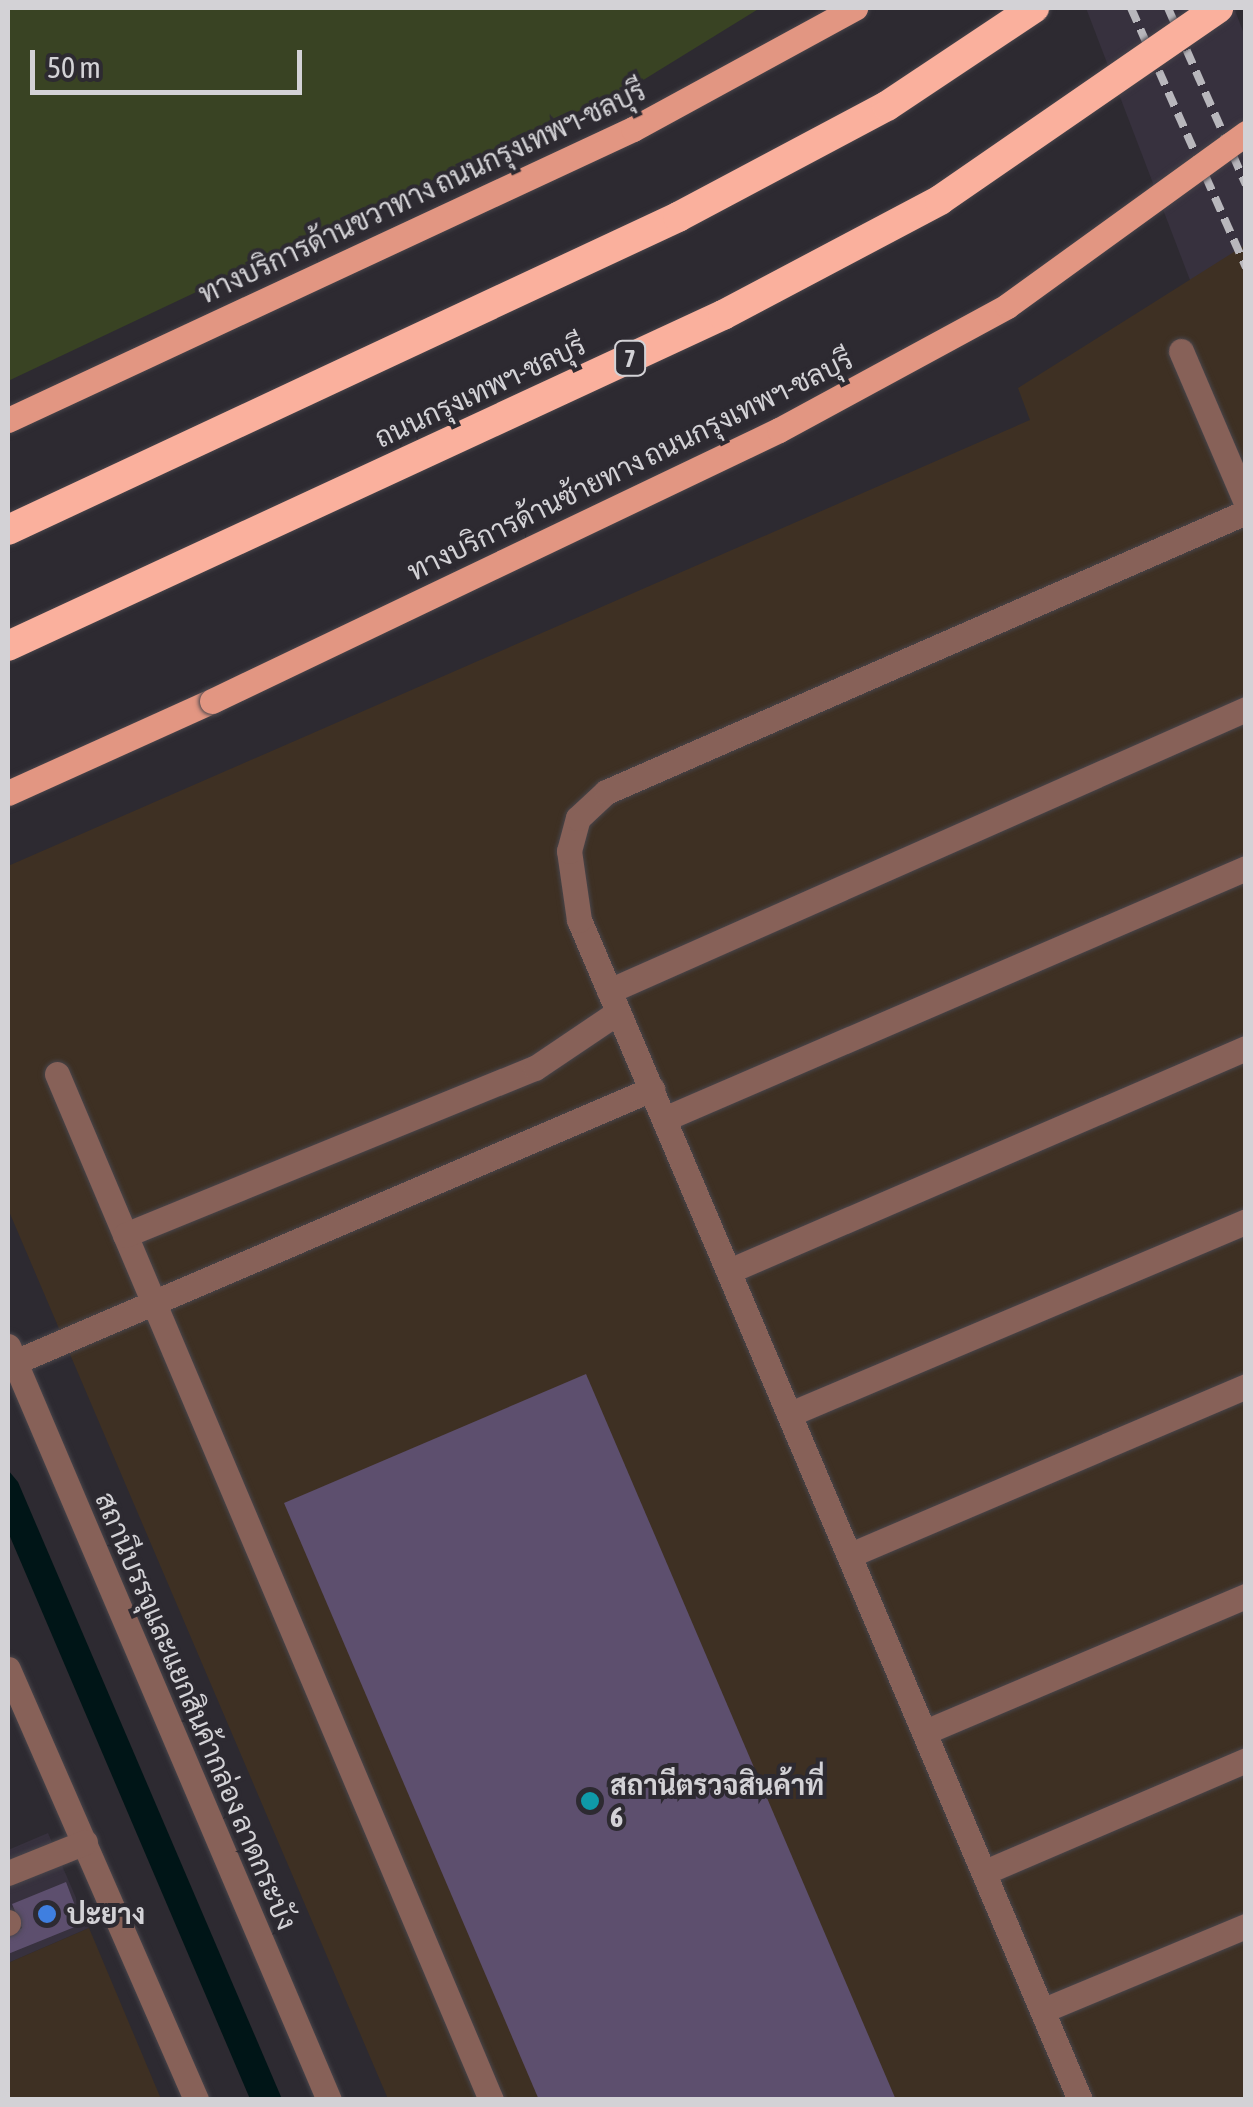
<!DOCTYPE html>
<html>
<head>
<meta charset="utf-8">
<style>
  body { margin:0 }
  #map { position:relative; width:1253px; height:2107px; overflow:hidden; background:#2d2a31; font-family:"Asap Condensed",Sarabun,sans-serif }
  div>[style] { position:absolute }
  .built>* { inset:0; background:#37313e }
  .industrial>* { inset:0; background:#3e3023 }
  .green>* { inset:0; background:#394323 }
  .water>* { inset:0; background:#001517 }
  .building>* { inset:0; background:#5d4f6e }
  .roads { filter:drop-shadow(0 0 2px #48454b) drop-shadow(0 0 2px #48454b) }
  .minor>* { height:25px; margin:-12.5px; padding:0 12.5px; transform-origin:12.5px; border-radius:12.5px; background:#876158 }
  .major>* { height:25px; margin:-12.5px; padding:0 12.5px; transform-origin:12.5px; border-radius:12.5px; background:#e29682 }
  .highway>* { height:30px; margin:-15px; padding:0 15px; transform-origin:15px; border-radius:15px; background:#fab09d }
  .rail>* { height:8px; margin-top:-4px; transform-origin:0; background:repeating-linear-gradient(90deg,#b8b7bc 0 15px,transparent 0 23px) }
  .bridges { filter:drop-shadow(0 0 2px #48454b) drop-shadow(0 0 2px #48454b) }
  .major-bridge>* { height:25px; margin:-12.5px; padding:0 12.5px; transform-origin:12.5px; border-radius:12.5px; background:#e29682 }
  .highway-bridge>* { height:30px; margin:-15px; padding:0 15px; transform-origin:15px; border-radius:15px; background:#fab09d }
  .dots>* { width:28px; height:28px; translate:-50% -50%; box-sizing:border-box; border:5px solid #2d2a31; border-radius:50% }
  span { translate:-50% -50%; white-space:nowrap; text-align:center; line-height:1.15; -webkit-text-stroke:8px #2d2a31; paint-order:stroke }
  .shield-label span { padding:2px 8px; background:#2d2a31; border:2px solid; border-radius:8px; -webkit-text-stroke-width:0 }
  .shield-label { font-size:25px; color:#d3d2d6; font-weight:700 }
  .street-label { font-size:28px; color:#d3d2d6 }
  .poi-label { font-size:28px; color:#d3d2d6; font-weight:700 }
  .left { translate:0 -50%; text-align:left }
  .frame { position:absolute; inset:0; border:10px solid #d3d2d6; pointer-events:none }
  .scale { position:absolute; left:30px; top:50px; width:272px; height:45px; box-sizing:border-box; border:5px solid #d3d2d6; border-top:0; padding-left:12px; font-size:30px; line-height:35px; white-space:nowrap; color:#d3d2d6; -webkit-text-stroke:8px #2d2a31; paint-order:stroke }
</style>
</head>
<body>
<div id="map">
  <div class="built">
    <div style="clip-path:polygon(1086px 8px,1234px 8px,1246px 39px,1245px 424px)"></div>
    <div style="clip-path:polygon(48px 1833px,89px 1928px,8px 1963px,8px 1850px)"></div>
  </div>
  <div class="industrial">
    <div style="clip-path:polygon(1245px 245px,1245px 2099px,388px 2099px,8px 1209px,8px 866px,1030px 420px,1018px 388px)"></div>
    <div style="clip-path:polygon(89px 1928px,161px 2099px,8px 2099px,8px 1963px)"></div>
  </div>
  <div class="green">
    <div style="clip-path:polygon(8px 8px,760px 8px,640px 82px,8px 381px)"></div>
  </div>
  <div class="water">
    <div style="clip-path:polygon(8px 1470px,18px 1482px,282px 2099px,250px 2099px,8px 1532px)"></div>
  </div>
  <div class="building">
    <div style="clip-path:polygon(586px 1374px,896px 2100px,539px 2100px,284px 1503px)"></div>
    <div style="clip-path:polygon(66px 1882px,82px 1924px,8px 1954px,8px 1935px,22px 1928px,12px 1904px)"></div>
  </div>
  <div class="roads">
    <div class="minor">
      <div style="left:1181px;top:351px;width:165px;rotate:66.8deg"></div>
      <div style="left:609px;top:991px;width:697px;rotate:-23.88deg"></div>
      <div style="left:57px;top:1074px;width:1114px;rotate:67.07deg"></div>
      <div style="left:664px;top:1119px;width:634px;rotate:-23.33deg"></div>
      <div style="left:125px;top:1235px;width:443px;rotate:-22.2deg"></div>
      <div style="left:535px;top:1068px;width:100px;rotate:-34deg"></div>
      <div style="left:729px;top:1271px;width:563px;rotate:-23.33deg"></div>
      <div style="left:8px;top:1346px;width:819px;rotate:66.94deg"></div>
      <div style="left:8px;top:1365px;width:701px;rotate:-23.2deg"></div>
      <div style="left:790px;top:1414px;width:495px;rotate:-22.9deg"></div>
      <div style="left:850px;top:1555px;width:431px;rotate:-23.1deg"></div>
      <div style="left:8px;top:1669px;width:470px;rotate:66.4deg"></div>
      <div style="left:925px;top:1732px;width:349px;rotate:-23deg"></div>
      <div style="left:985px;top:1872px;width:284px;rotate:-23.2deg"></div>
      <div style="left:8px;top:1873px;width:83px;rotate:-21.9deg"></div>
      <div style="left:8px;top:1922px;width:1px;rotate:90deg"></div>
      <div style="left:1044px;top:2010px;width:219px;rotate:-22.6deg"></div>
      <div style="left:1080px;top:2100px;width:1282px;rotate:-113deg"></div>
      <div style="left:579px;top:920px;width:70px;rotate:-98.2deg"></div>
      <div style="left:569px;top:851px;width:34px;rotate:-75deg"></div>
      <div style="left:578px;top:818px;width:38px;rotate:-43deg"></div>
      <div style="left:606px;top:792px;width:699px;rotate:-23.63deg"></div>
    </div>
    <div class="major">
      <div style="left:8px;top:420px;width:689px;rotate:-24.97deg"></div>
      <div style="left:633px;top:129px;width:253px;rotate:-28.6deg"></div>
      <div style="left:8px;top:793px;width:224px;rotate:-24.3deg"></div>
    </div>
    <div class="highway">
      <div style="left:8px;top:530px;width:740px;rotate:-25.04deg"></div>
      <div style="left:678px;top:217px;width:237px;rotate:-28deg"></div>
      <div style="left:887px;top:106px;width:177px;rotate:-33.7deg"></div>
    </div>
  </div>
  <div class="rail">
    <div style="left:1131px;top:8px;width:284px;rotate:66.1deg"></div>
    <div style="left:1168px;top:8px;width:193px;rotate:66.2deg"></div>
  </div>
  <div class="bridges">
    <div class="major-bridge">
      <div style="left:212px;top:701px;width:628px;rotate:-25.55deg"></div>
      <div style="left:779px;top:430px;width:260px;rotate:-28.5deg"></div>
      <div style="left:1007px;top:306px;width:295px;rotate:-35.9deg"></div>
    </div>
    <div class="highway-bridge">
      <div style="left:8px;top:646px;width:788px;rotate:-24.84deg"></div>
      <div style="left:723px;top:315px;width:246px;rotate:-27.9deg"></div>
      <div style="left:940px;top:200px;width:338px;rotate:-34.6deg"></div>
    </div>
  </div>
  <div class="dots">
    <div style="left:590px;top:1801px;background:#0f9aa8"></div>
    <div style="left:47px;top:1914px;background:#3f7fe0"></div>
  </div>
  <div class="shield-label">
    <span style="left:630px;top:358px">7</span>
  </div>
  <div class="street-label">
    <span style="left:422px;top:192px;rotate:-25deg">ทางบริการด้านขวาทาง ถนนกรุงเทพฯ-ชลบุรี</span>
    <span style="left:480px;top:391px;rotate:-25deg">ถนนกรุงเทพฯ-ชลบุรี</span>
    <span style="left:630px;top:465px;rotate:-26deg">ทางบริการด้านซ้ายทาง ถนนกรุงเทพฯ-ชลบุรี</span>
    <span style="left:196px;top:1711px;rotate:67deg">สถานีบรรจุและแยกสินค้ากล่อง ลาดกระบัง</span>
  </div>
  <div class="poi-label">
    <span class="left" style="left:610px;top:1801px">สถานีตรวจสินค้าที่<br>6</span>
    <span class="left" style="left:67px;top:1914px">ปะยาง</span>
  </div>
  <div class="frame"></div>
  <div class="scale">50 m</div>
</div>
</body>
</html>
